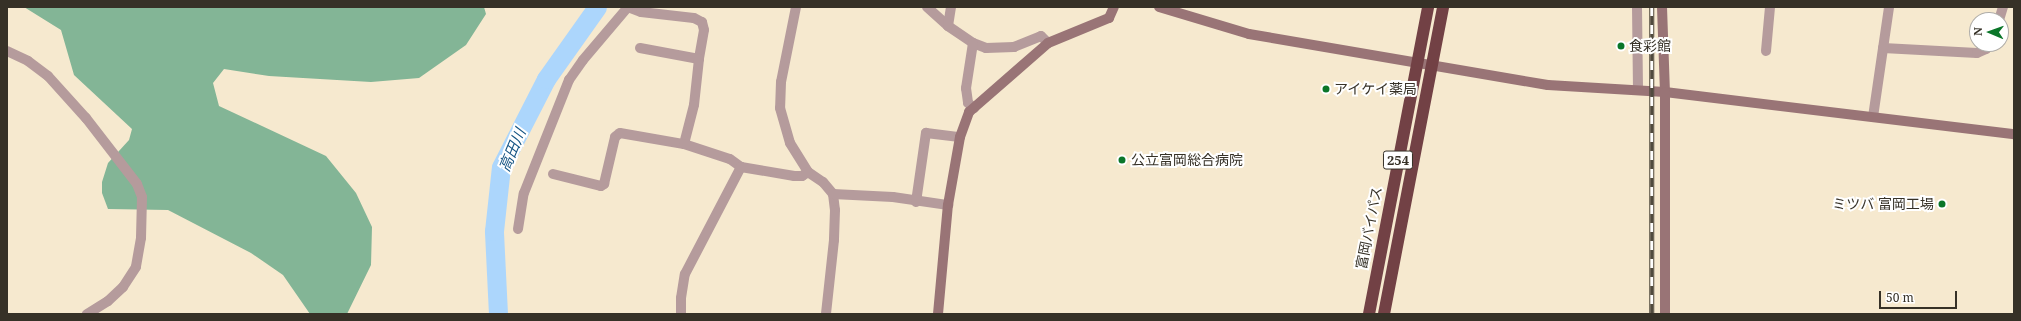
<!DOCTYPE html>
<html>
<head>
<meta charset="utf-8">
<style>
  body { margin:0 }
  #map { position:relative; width:2021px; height:321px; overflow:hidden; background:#f6e9cf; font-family:"Noto Serif","Noto Sans JP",serif }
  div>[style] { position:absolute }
  .forest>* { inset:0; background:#83b596 }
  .river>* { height:19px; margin:-9.5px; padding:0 9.5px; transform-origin:9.5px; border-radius:9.5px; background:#acd6fc }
  .street>* { height:10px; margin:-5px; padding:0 5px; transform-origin:5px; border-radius:5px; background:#b59b9c }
  .secondary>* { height:10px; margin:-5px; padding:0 5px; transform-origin:5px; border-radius:5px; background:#997476 }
  .highway>* { height:12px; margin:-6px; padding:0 6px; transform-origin:6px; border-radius:6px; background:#724145 }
  .rail>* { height:4.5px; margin-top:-2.25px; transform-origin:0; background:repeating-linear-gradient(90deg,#fff 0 9px,#504a3e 0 18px); box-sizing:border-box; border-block:1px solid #504a3e }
  .dots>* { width:11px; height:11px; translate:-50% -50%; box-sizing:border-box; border:2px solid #fff; border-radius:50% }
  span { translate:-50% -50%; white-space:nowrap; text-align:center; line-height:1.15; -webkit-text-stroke:4px #fff; paint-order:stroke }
  .shield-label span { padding:1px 3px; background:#fff; border:1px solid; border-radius:3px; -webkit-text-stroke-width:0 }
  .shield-label { font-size:13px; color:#363127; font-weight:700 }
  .poi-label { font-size:14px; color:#363127 }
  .left { translate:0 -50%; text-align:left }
  .right { translate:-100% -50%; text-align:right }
  .street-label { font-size:14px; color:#363127 }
  .water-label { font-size:15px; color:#155483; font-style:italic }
  .frame { position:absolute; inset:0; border:8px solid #363127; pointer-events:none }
  .north { position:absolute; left:1969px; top:12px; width:40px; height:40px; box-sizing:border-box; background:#fff; border:1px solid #afada9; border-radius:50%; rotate:272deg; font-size:11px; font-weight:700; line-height:16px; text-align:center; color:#363127 }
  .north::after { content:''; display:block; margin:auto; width:14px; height:18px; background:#0a7629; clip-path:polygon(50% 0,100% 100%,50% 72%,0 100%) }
  .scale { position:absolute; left:1879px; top:291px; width:78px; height:18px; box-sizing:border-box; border:2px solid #363127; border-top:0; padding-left:5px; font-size:12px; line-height:14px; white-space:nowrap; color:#363127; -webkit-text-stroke:3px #fff; paint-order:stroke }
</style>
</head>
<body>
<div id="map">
  <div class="forest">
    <div style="clip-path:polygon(24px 7px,484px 7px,486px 14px,466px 45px,419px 78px,371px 82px,269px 76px,224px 69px,213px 83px,219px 106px,326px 156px,356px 193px,372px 227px,371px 265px,347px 314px,310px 314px,283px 275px,251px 253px,168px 210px,108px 209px,102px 193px,102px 182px,108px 163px,129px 140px,132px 129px,74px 75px,61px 30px)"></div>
  </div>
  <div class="river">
    <div style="left:498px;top:314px;width:83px;rotate:-92.8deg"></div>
    <div style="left:494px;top:231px;width:64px;rotate:-83.8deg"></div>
    <div style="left:501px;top:167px;width:99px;rotate:-62.9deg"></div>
    <div style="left:546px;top:79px;width:88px;rotate:-54.7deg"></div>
  </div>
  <div class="street">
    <div style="left:628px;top:7px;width:14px;rotate:21deg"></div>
    <div style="left:641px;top:12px;width:53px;rotate:6.5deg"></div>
    <div style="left:694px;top:18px;width:9px;rotate:27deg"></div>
    <div style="left:702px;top:22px;width:8px;rotate:76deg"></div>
    <div style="left:704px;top:30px;width:29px;rotate:100deg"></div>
    <div style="left:796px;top:7px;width:76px;rotate:101.3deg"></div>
    <div style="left:781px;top:82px;width:26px;rotate:92deg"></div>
    <div style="left:780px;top:108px;width:36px;rotate:74deg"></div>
    <div style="left:790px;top:143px;width:34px;rotate:58deg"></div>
    <div style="left:808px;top:172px;width:18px;rotate:34deg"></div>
    <div style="left:823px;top:182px;width:16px;rotate:50deg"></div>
    <div style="left:833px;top:194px;width:16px;rotate:83deg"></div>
    <div style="left:835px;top:210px;width:30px;rotate:92deg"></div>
    <div style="left:834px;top:240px;width:74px;rotate:96.2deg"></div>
    <div style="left:927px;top:7px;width:28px;rotate:42deg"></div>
    <div style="left:948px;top:26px;width:30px;rotate:34deg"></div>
    <div style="left:973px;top:43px;width:14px;rotate:21deg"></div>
    <div style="left:986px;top:48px;width:28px;rotate:-2deg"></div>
    <div style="left:1014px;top:47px;width:29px;rotate:-22deg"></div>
    <div style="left:1041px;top:36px;width:10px;rotate:45deg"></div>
    <div style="left:1637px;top:7px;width:83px;rotate:89.3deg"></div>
    <div style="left:1999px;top:20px;width:14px;rotate:-73deg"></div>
    <div style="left:948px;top:26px;width:19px;rotate:-81deg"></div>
    <div style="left:973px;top:43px;width:46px;rotate:98.8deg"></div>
    <div style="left:966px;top:88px;width:15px;rotate:82deg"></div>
    <div style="left:968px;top:103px;width:8px;rotate:40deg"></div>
    <div style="left:640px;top:48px;width:60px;rotate:10.6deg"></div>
    <div style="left:699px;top:59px;width:46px;rotate:96.2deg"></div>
    <div style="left:694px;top:105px;width:40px;rotate:104.4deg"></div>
    <div style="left:1883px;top:48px;width:94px;rotate:3deg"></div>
    <div style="left:1977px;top:53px;width:10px;rotate:-24deg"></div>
    <div style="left:1986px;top:49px;width:6px;rotate:-59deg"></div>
    <div style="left:7px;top:51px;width:23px;rotate:25deg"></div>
    <div style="left:28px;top:61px;width:25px;rotate:37deg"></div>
    <div style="left:48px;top:76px;width:57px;rotate:47.9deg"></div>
    <div style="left:86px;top:118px;width:83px;rotate:52.3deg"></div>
    <div style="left:137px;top:184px;width:14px;rotate:69deg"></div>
    <div style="left:142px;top:197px;width:41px;rotate:91.4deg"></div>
    <div style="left:141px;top:238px;width:29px;rotate:100deg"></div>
    <div style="left:136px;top:267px;width:24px;rotate:123deg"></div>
    <div style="left:123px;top:287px;width:21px;rotate:137deg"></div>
    <div style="left:108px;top:301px;width:25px;rotate:148deg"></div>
    <div style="left:1766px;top:51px;width:44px;rotate:-84.8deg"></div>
    <div style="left:1873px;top:117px;width:111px;rotate:-81.7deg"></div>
    <div style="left:553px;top:174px;width:49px;rotate:14deg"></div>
    <div style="left:601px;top:186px;width:4px;rotate:-34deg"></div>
    <div style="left:604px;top:184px;width:48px;rotate:-76.8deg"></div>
    <div style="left:615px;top:137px;width:6px;rotate:-39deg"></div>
    <div style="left:620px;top:133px;width:65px;rotate:9.8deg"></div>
    <div style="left:684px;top:144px;width:48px;rotate:18.1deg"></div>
    <div style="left:730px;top:159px;width:14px;rotate:36deg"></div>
    <div style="left:833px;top:194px;width:60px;rotate:2.9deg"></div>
    <div style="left:893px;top:197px;width:56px;rotate:8.3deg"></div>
    <div style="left:916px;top:202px;width:70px;rotate:-81.8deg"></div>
    <div style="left:926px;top:133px;width:34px;rotate:7deg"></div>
    <div style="left:518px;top:229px;width:36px;rotate:-81deg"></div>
    <div style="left:524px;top:193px;width:122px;rotate:-68.3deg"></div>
    <div style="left:569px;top:80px;width:24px;rotate:-55deg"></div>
    <div style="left:583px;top:60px;width:70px;rotate:-49.7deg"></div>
    <div style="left:681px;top:314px;width:16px;rotate:-90deg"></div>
    <div style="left:681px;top:298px;width:24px;rotate:-81deg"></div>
    <div style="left:685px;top:274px;width:121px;rotate:-62.4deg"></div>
    <div style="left:741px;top:167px;width:54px;rotate:9.6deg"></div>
    <div style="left:794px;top:176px;width:8px"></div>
    <div style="left:802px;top:176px;width:7px;rotate:-34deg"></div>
  </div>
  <div class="secondary">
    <div style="left:1159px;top:7px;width:94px;rotate:16.7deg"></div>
    <div style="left:1249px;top:34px;width:303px;rotate:9.7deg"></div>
    <div style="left:1548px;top:85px;width:117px;rotate:3.4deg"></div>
    <div style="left:1665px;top:92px;width:352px;rotate:6.9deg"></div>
    <div style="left:1662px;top:7px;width:85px;rotate:88deg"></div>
    <div style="left:1665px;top:92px;width:222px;rotate:90deg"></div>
    <div style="left:938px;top:314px;width:109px;rotate:-84.8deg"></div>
    <div style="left:948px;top:205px;width:69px;rotate:-80deg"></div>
    <div style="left:960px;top:137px;width:27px;rotate:-70deg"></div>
    <div style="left:969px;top:112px;width:105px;rotate:-41.1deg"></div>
    <div style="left:1048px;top:43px;width:66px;rotate:-22.3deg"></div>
    <div style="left:1109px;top:18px;width:12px;rotate:-66deg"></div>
  </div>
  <div class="highway">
    <div style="left:1369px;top:314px;width:313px;rotate:-79.1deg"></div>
    <div style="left:1384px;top:314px;width:313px;rotate:-79.1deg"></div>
  </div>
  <div class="rail">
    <div style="left:1652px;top:7px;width:307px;rotate:90deg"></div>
  </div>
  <div class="dots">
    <div style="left:1621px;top:46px;background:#0a7629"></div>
    <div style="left:1326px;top:89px;background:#0a7629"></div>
    <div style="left:1122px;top:160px;background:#0a7629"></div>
    <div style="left:1942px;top:204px;background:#0a7629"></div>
  </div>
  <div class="shield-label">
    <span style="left:1398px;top:160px">254</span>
  </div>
  <div class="poi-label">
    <span class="left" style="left:1629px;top:46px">食彩館</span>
    <span class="left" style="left:1334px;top:89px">アイケイ薬局</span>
    <span class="left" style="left:1131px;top:160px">公立富岡総合病院</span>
    <span class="right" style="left:1934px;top:204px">ミツバ 富岡工場</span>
  </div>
  <div class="street-label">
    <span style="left:1369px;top:228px;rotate:-79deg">富岡バイパス</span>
  </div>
  <div class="water-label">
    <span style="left:512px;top:150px;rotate:-67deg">高田川</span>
  </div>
  <div class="frame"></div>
  <div class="north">N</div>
  <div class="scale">50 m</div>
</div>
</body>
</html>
